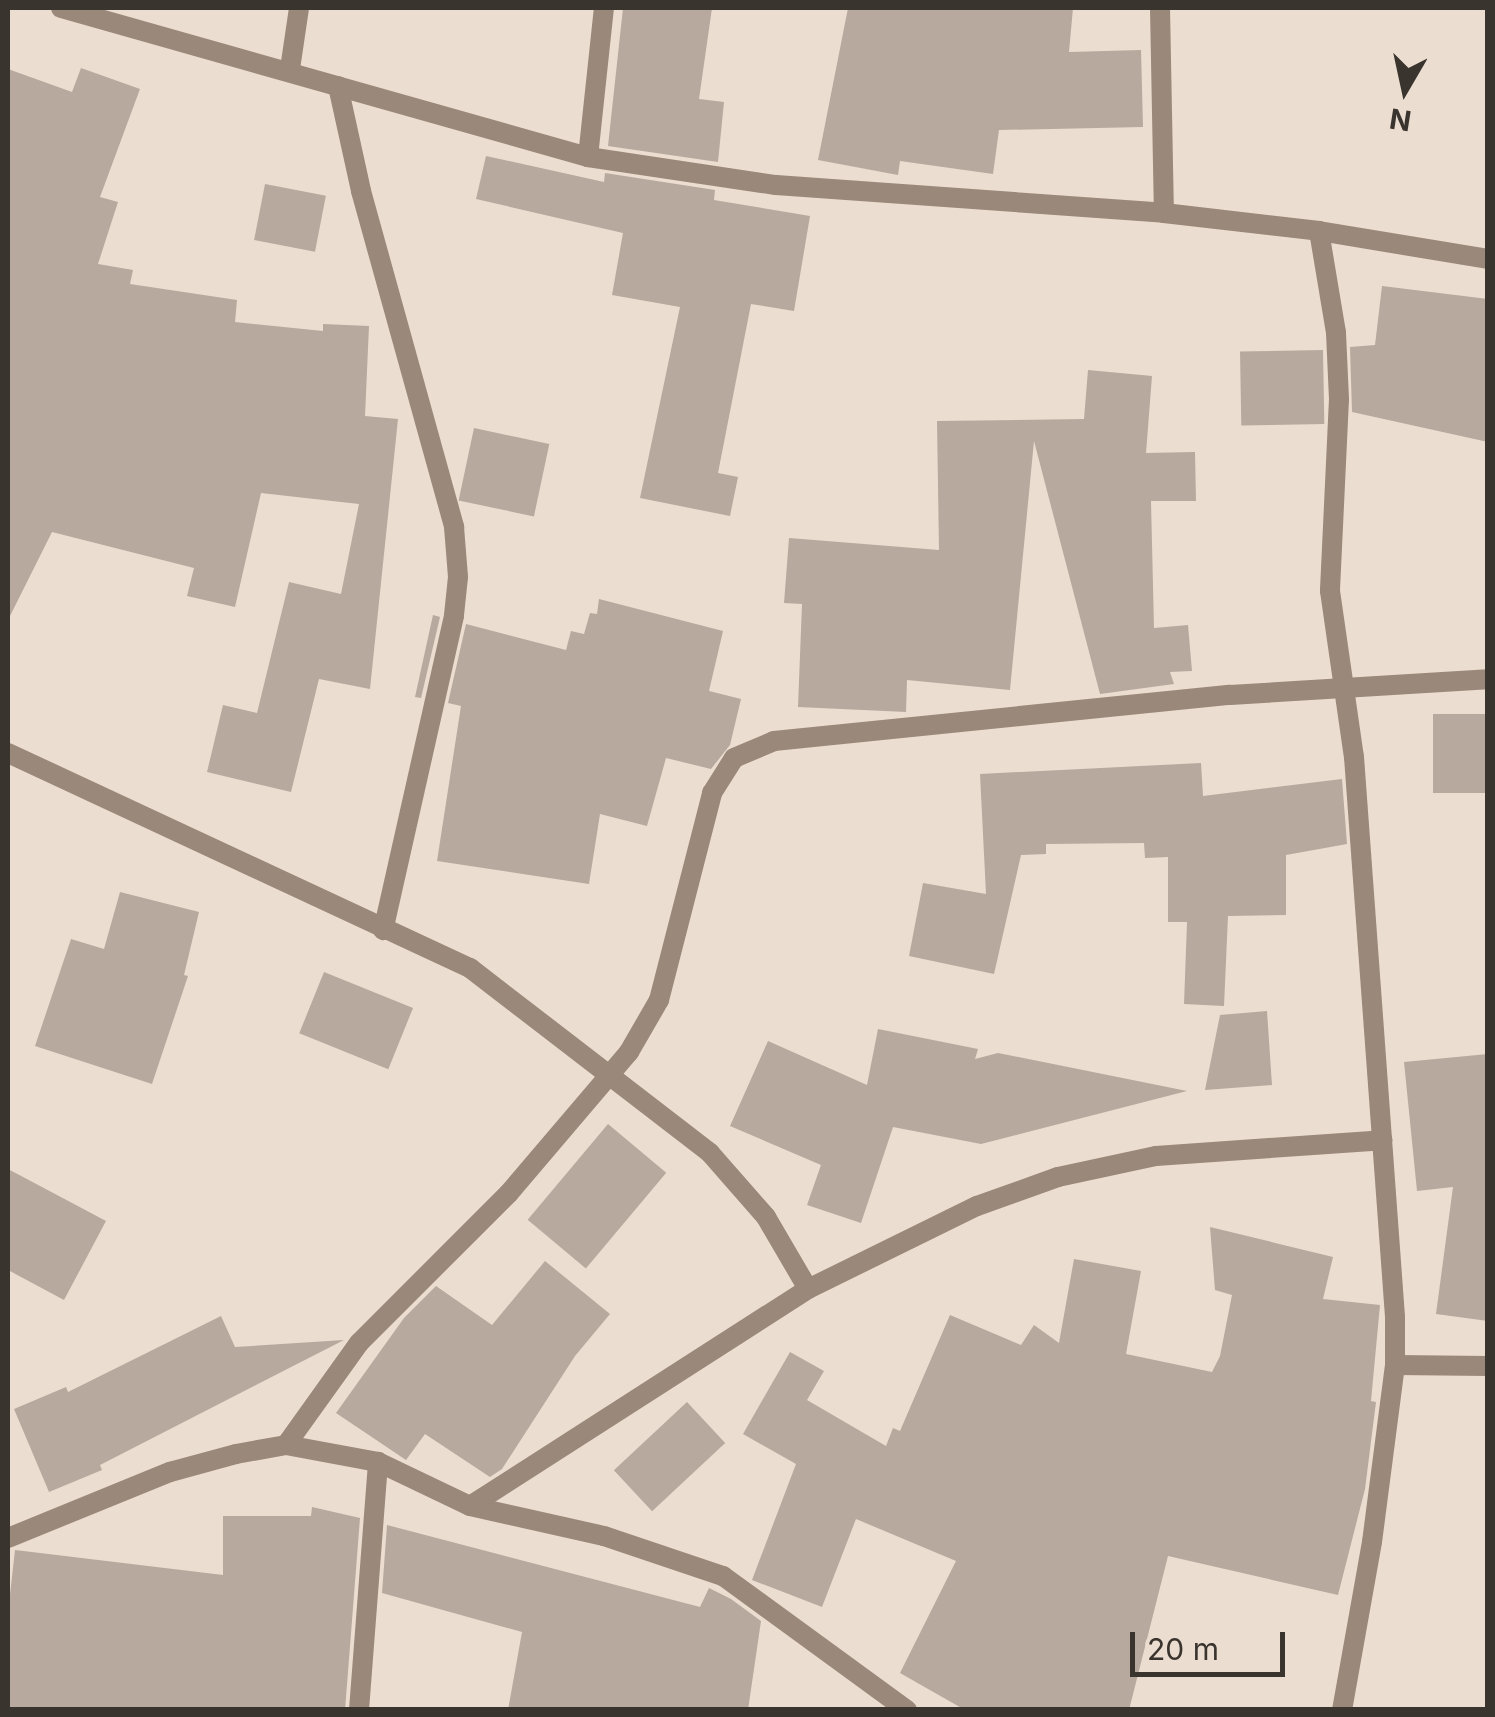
<!DOCTYPE html>
<html>
<head>
<meta charset="utf-8">
<style>
  body { margin:0 }
  #map { position:relative; width:1495px; height:1717px; overflow:hidden; background:#ebddd0; font-family:Inter,sans-serif }
  div>[style] { position:absolute }
  .building>* { inset:0; background:#b7a99d; transform-origin:0 0 }
  .minor>* { height:20px; margin:-10px; padding:0 10px; transform-origin:10px; border-radius:10px; background:#9a887a }
  span { translate:-50% -50%; white-space:nowrap; text-align:center; line-height:1.15; -webkit-text-stroke:9px #ebddd0; paint-order:stroke }
  .frame { position:absolute; inset:0; border:10px solid #3a342f; pointer-events:none }
  .north { position:absolute; left:1355px; top:40px; width:100px; height:100px; -webkit-text-stroke:8px #ebddd0; paint-order:stroke; rotate:189deg; font-size:28px; font-weight:700; line-height:40px; text-align:center; color:#3a342f }
  .north::after { content:''; display:block; margin:auto; width:35px; height:45px; background:#3a342f; clip-path:polygon(50% 0,100% 100%,50% 72%,0 100%) }
  .scale { position:absolute; left:1130px; top:1632px; width:155px; height:45px; box-sizing:border-box; border:5px solid #3a342f; border-top:0; padding-left:12px; font-size:30px; line-height:35px; white-space:nowrap; color:#3a342f; -webkit-text-stroke:8px #ebddd0; paint-order:stroke }
</style>
</head>
<body>
<div id="map">
  <div class="building">
    <div style="clip-path:polygon(623px 8px,712px 8px,699px 99px,724px 102px,718px 162px,608px 146px)"></div>
    <div style="clip-path:polygon(848px 8px,1073px 8px,1069px 52px,1141px 50px,1143px 127px,999px 130px,993px 174px,900px 161px,898px 175px,818px 160px)"></div>
    <div style="clip-path:polygon(81px 68px,140px 89px,100px 197px,118px 202px,98px 264px,133px 270px,130px 284px,237px 300px,235px 322px,323px 331px,323px 324px,369px 326px,365px 416px,398px 419px,370px 689px,319px 679px,291px 792px,207px 772px,223px 705px,257px 713px,289px 582px,341px 594px,359px 504px,261px 493px,235px 607px,187px 596px,194px 568px,52px 532px,8px 620px,8px 69px,72px 92px)"></div>
    <div style="clip-path:polygon(486px 156px,604px 182px,605px 173px,715px 190px,714px 200px,810px 216px,794px 311px,751px 304px,718px 473px,738px 477px,730px 516px,640px 498px,680px 307px,612px 295px,623px 233px,476px 199px)"></div>
    <div style="left:265px;top:184px;width:62px;height:57px;rotate:11deg"></div>
    <div style="clip-path:polygon(1382px 286px,1488px 299px,1488px 442px,1352px 412px,1350px 347px,1375px 345px)"></div>
    <div style="left:1323px;top:350px;width:74px;height:83px;rotate:89deg"></div>
    <div style="clip-path:polygon(1088px 370px,1152px 376px,1146px 453px,1195px 452px,1196px 501px,1151px 501px,1154px 628px,1188px 625px,1192px 671px,1170px 672px,1174px 684px,1100px 694px,1034px 441px,1010px 690px,907px 680px,906px 712px,798px 707px,802px 604px,784px 603px,789px 538px,939px 550px,937px 421px,1084px 419px)"></div>
    <div style="left:474px;top:428px;width:77px;height:74px;rotate:12deg"></div>
    <div style="clip-path:polygon(599px 599px,723px 631px,709px 691px,741px 699px,730px 745px,711px 769px,666px 758px,647px 826px,600px 814px,589px 884px,437px 861px,461px 706px,448px 703px,466px 624px,566px 650px,571px 631px,584px 634px,590px 613px,597px 614px)"></div>
    <div style="clip-path:polygon(433px 615px,440px 617px,421px 698px,415px 697px)"></div>
    <div style="left:1488px;top:714px;width:79px;height:55px;rotate:90deg"></div>
    <div style="clip-path:polygon(1201px 763px,1203px 796px,1342px 779px,1347px 844px,1286px 855px,1286px 915px,1228px 916px,1224px 1006px,1184px 1004px,1187px 922px,1168px 922px,1168px 857px,1145px 858px,1144px 843px,1046px 844px,1046px 854px,1021px 855px,994px 974px,909px 956px,923px 883px,986px 894px,980px 774px)"></div>
    <div style="clip-path:polygon(120px 892px,199px 912px,184px 975px,188px 976px,152px 1084px,35px 1046px,71px 939px,104px 949px)"></div>
    <div style="left:324px;top:972px;width:96px;height:66px;rotate:22deg"></div>
    <div style="clip-path:polygon(1267px 1011px,1272px 1085px,1205px 1090px,1220px 1015px)"></div>
    <div style="clip-path:polygon(878px 1029px,978px 1049px,975px 1059px,998px 1053px,1187px 1091px,981px 1144px,893px 1127px,861px 1223px,807px 1205px,821px 1165px,730px 1126px,768px 1041px,867px 1085px)"></div>
    <div style="clip-path:polygon(1488px 1054px,1488px 1321px,1436px 1314px,1453px 1187px,1417px 1191px,1404px 1062px)"></div>
    <div style="left:608px;top:1124px;width:76px;height:125px;rotate:40deg"></div>
    <div style="clip-path:polygon(8px 1169px,106px 1221px,64px 1300px,8px 1270px)"></div>
    <div style="clip-path:polygon(1210px 1227px,1333px 1257px,1323px 1299px,1380px 1305px,1371px 1401px,1376px 1402px,1365px 1489px,1338px 1595px,1168px 1556px,1129px 1710px,965px 1710px,900px 1673px,956px 1561px,856px 1519px,822px 1607px,752px 1580px,796px 1464px,743px 1434px,790px 1352px,824px 1371px,807px 1400px,886px 1446px,893px 1428px,900px 1431px,950px 1315px,1021px 1345px,1034px 1325px,1059px 1343px,1074px 1259px,1141px 1271px,1126px 1354px,1212px 1372px,1220px 1356px,1232px 1295px,1215px 1290px)"></div>
    <div style="clip-path:polygon(545px 1261px,610px 1314px,575px 1356px,502px 1469px,490px 1477px,425px 1434px,406px 1460px,336px 1413px,404px 1318px,436px 1286px,492px 1325px)"></div>
    <div style="clip-path:polygon(221px 1316px,235px 1347px,344px 1340px,100px 1465px,102px 1470px,49px 1492px,14px 1409px,66px 1387px,68px 1392px)"></div>
    <div style="left:687px;top:1402px;width:56px;height:100px;rotate:47deg"></div>
    <div style="clip-path:polygon(312px 1507px,360px 1518px,345px 1710px,8px 1710px,8px 1612px,15px 1550px,223px 1575px,223px 1516px,311px 1516px)"></div>
    <div style="clip-path:polygon(387px 1525px,700px 1607px,709px 1588px,731px 1599px,761px 1621px,748px 1710px,508px 1710px,522px 1632px,382px 1593px)"></div>
  </div>
  <div class="minor">
    <div style="left:61px;top:8px;width:548px;rotate:15.79deg"></div>
    <div style="left:588px;top:157px;width:190px;rotate:8.5deg"></div>
    <div style="left:776px;top:185px;width:389px;rotate:4.1deg"></div>
    <div style="left:1164px;top:213px;width:156px;rotate:6.6deg"></div>
    <div style="left:1319px;top:231px;width:171px;rotate:9.4deg"></div>
    <div style="left:1160px;top:8px;width:205px;rotate:88.9deg"></div>
    <div style="left:290px;top:69px;width:62px;rotate:-81.6deg"></div>
    <div style="left:338px;top:86px;width:107px;rotate:77.6deg"></div>
    <div style="left:361px;top:191px;width:349px;rotate:74.5deg"></div>
    <div style="left:454px;top:527px;width:50px;rotate:85.4deg"></div>
    <div style="left:458px;top:577px;width:39px;rotate:96deg"></div>
    <div style="left:454px;top:616px;width:322px;rotate:102.7deg"></div>
    <div style="left:588px;top:157px;width:150px;rotate:-83.9deg"></div>
    <div style="left:1319px;top:231px;width:103px;rotate:80.5deg"></div>
    <div style="left:1336px;top:333px;width:66px;rotate:87.4deg"></div>
    <div style="left:1339px;top:399px;width:192px;rotate:92.7deg"></div>
    <div style="left:1330px;top:591px;width:168px;rotate:81.8deg"></div>
    <div style="left:1354px;top:757px;width:561px;rotate:85.81deg"></div>
    <div style="left:1395px;top:1317px;width:48px;rotate:90deg"></div>
    <div style="left:1395px;top:1365px;width:178px;rotate:97.4deg"></div>
    <div style="left:1372px;top:1542px;width:171px;rotate:100.1deg"></div>
    <div style="left:8px;top:753px;width:510px;rotate:24.96deg"></div>
    <div style="left:470px;top:968px;width:303px;rotate:37.6deg"></div>
    <div style="left:710px;top:1153px;width:85px;rotate:48.8deg"></div>
    <div style="left:766px;top:1217px;width:83px;rotate:59.7deg"></div>
    <div style="left:1395px;top:1365px;width:93px;rotate:0.6deg"></div>
    <div style="left:286px;top:1445px;width:125px;rotate:-54.4deg"></div>
    <div style="left:359px;top:1343px;width:212px;rotate:-45deg"></div>
    <div style="left:509px;top:1193px;width:185px;rotate:-49.6deg"></div>
    <div style="left:629px;top:1052px;width:60px;rotate:-60deg"></div>
    <div style="left:659px;top:1000px;width:214px;rotate:-75.6deg"></div>
    <div style="left:712px;top:793px;width:41px;rotate:-57.8deg"></div>
    <div style="left:734px;top:758px;width:43px;rotate:-23deg"></div>
    <div style="left:774px;top:741px;width:458px;rotate:-5.8deg"></div>
    <div style="left:1230px;top:695px;width:258px;rotate:-3.5deg"></div>
    <div style="left:470px;top:1506px;width:402px;rotate:-32.7deg"></div>
    <div style="left:808px;top:1289px;width:188px;rotate:-26.2deg"></div>
    <div style="left:977px;top:1206px;width:86px;rotate:-19.7deg"></div>
    <div style="left:1058px;top:1177px;width:100px;rotate:-12.1deg"></div>
    <div style="left:1156px;top:1156px;width:227px;rotate:-4deg"></div>
    <div style="left:8px;top:1538px;width:175px;rotate:-22.2deg"></div>
    <div style="left:170px;top:1472px;width:68px;rotate:-15.3deg"></div>
    <div style="left:236px;top:1454px;width:51px;rotate:-10.2deg"></div>
    <div style="left:286px;top:1445px;width:94px;rotate:10.5deg"></div>
    <div style="left:378px;top:1462px;width:102px;rotate:25.6deg"></div>
    <div style="left:470px;top:1506px;width:137px;rotate:12.6deg"></div>
    <div style="left:604px;top:1536px;width:126px;rotate:18.6deg"></div>
    <div style="left:723px;top:1576px;width:228px;rotate:36.1deg"></div>
    <div style="left:359px;top:1710px;width:249px;rotate:-85.6deg"></div>
  </div>
  <div class="frame"></div>
  <div class="north">N</div>
  <div class="scale">20 m</div>
</div>
</body>
</html>
